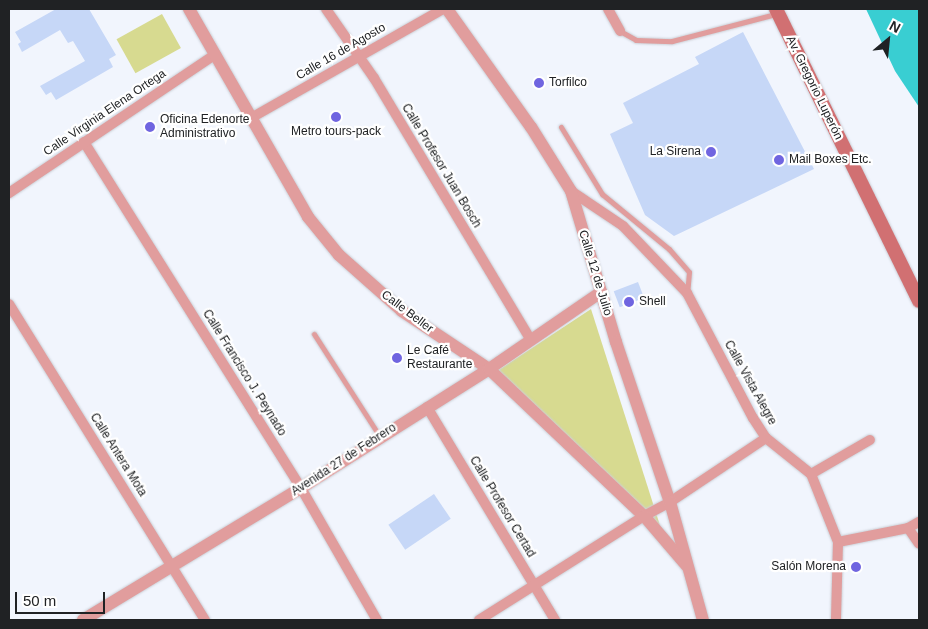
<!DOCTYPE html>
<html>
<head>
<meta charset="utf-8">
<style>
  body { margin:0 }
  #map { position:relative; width:928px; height:629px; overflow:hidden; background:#f1f5fd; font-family:Arial,sans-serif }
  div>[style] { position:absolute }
  .green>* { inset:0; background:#d7da90; transform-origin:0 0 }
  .water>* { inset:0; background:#39ced2 }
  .building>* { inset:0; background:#c6d7f7; transform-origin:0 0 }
  .roads { filter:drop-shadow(0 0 1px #cbcfd6) drop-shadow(0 0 1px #cbcfd6) }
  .service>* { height:5px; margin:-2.5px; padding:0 2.5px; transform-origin:2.5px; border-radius:2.5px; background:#e19d9d }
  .minor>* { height:10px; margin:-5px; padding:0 5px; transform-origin:5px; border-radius:5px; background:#e19d9d }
  .tertiary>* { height:12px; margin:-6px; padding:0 6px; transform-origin:6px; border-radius:6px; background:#e19d9d }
  .secondary>* { height:14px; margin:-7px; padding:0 7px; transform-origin:7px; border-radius:7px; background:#d17072 }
  .dots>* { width:14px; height:14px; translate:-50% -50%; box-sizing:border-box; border:2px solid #fff; border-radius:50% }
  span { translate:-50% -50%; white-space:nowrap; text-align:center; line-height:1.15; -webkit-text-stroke:4.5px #fff; paint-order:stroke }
  .street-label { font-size:12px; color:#202224 }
  .poi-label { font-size:12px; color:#202224 }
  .left { translate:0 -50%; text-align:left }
  .right { translate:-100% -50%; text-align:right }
  .frame { position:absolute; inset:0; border:10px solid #202224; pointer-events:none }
  .north { position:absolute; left:863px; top:15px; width:50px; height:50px; -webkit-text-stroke:4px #fff; paint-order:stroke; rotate:28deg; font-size:14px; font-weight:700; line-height:20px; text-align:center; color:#202224 }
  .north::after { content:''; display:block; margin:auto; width:18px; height:22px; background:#202224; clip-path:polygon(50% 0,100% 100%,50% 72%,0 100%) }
  .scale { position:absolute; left:15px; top:592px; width:90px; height:22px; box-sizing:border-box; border:2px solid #202224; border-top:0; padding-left:6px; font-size:15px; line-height:18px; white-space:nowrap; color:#202224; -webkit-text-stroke:4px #fff; paint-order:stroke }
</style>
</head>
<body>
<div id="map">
  <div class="green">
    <div style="left:162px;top:14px;width:39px;height:52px;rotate:61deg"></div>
    <div style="clip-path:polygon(591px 309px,664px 538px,497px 371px)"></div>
  </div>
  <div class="water">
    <div style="clip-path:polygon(866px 9px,919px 9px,919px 107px,895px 71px)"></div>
  </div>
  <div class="building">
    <div style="clip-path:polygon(56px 9px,89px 9px,116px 55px,109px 59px,113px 67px,56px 100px,51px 92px,46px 95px,40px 86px,85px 61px,73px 41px,68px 43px,60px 30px,22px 52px,18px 44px,21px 42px,15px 32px)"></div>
    <div style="clip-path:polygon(743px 32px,814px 169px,674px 236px,645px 215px,610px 134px,633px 123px,623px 103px,699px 64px,695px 57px)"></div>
    <div style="left:638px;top:282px;width:17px;height:26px;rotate:69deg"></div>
    <div style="left:434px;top:494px;width:30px;height:55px;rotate:56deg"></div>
  </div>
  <div class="roads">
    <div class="service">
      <div style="left:620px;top:31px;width:18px;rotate:29deg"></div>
      <div style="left:636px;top:40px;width:36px;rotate:2deg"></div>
      <div style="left:672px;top:41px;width:107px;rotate:-14.6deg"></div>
      <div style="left:561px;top:127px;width:79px;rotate:58.5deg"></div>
      <div style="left:602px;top:194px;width:87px;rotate:39.4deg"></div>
      <div style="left:669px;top:249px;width:30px;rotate:49deg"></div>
      <div style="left:689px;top:272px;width:21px;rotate:95deg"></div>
      <div style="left:314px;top:334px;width:122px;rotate:57.3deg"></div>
    </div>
    <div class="minor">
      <div style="left:326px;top:9px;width:84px;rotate:55.2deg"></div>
      <div style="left:374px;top:78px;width:304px;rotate:59.1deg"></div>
      <div style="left:608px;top:9px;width:25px;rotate:61deg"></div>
      <div style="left:251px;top:118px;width:221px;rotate:-29.6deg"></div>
      <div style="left:84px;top:142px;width:408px;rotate:57.9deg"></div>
      <div style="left:301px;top:488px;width:152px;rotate:60.1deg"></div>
      <div style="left:571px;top:191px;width:63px;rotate:33.9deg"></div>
      <div style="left:623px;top:226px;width:93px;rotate:46.3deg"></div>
      <div style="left:687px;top:293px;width:141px;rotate:62.2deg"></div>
      <div style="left:753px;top:418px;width:24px;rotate:57deg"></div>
      <div style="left:766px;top:438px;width:58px;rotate:38.7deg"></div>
      <div style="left:811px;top:474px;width:73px;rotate:68.3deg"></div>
      <div style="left:838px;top:542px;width:78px;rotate:91.5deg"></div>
      <div style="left:9px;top:193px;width:249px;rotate:-33.9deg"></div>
      <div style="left:9px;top:304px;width:372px;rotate:58.2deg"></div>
      <div style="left:427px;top:407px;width:249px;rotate:59deg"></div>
      <div style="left:811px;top:474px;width:68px;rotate:-30deg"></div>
      <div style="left:908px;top:528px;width:19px;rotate:55deg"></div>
      <div style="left:838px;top:542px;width:71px;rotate:-11.3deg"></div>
      <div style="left:908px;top:528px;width:13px;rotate:-29deg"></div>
      <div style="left:479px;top:620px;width:195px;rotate:-32.2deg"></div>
      <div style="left:644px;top:516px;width:30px;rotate:-28deg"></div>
      <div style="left:670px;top:502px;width:115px;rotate:-33.7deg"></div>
    </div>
    <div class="tertiary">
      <div style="left:189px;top:9px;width:240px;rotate:60.2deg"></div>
      <div style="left:308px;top:217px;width:49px;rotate:50.8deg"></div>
      <div style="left:339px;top:255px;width:84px;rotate:41.6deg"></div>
      <div style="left:402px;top:311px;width:105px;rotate:33.7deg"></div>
      <div style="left:489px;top:369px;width:214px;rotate:43.5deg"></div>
      <div style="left:644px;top:516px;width:65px;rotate:49.4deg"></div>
      <div style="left:447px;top:9px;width:145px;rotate:54.6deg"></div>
      <div style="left:531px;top:127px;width:75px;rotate:58deg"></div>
      <div style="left:571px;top:191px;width:158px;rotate:73.4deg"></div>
      <div style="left:616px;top:342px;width:169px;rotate:71.4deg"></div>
      <div style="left:670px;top:502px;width:123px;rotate:74.4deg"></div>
      <div style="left:83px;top:620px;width:255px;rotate:-31.2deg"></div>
      <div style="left:301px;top:488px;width:222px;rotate:-32.3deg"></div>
      <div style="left:489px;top:369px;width:136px;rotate:-34.5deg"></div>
    </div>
    <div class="secondary">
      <div style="left:776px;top:9px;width:325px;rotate:63.9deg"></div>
    </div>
  </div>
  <div class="dots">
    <div style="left:539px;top:83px;background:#7065e0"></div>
    <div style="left:336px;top:117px;background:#7065e0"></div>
    <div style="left:150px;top:127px;background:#7065e0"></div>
    <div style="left:711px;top:152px;background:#7065e0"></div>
    <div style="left:779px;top:160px;background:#7065e0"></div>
    <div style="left:629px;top:302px;background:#7065e0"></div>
    <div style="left:397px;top:358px;background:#7065e0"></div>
    <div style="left:856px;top:567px;background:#7065e0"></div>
  </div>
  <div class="street-label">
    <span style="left:341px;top:52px;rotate:-30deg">Calle 16 de Agosto</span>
    <span style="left:814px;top:88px;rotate:64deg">Av. Gregorio Luperón</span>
    <span style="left:105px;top:113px;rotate:-34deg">Calle Virginia Elena Ortega</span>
    <span style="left:441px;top:166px;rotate:59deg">Calle Profesor Juan Bosch</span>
    <span style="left:595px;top:273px;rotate:73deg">Calle 12 de Julio</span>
    <span style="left:407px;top:312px;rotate:37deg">Calle Beller</span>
    <span style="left:244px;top:373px;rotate:58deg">Calle Francisco J. Peynado</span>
    <span style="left:750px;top:383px;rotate:61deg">Calle Vista Alegre</span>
    <span style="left:118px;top:455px;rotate:58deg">Calle Antera Mota</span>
    <span style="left:344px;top:460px;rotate:-33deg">Avenida 27 de Febrero</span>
    <span style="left:502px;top:507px;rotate:59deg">Calle Profesor Certad</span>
  </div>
  <div class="poi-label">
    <span class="left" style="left:549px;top:83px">Torfilco</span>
    <span class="left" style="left:160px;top:127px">Oficina Edenorte<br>Administrativo</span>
    <span style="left:336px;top:132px">Metro tours-pack</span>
    <span class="right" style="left:701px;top:152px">La Sirena</span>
    <span class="left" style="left:789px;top:160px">Mail Boxes Etc.</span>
    <span class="left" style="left:639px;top:302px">Shell</span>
    <span class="left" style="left:407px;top:358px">Le Café<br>Restaurante</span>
    <span class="right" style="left:846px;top:567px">Salón Morena</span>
  </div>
  <div class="frame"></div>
  <div class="north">N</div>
  <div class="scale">50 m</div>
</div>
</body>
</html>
